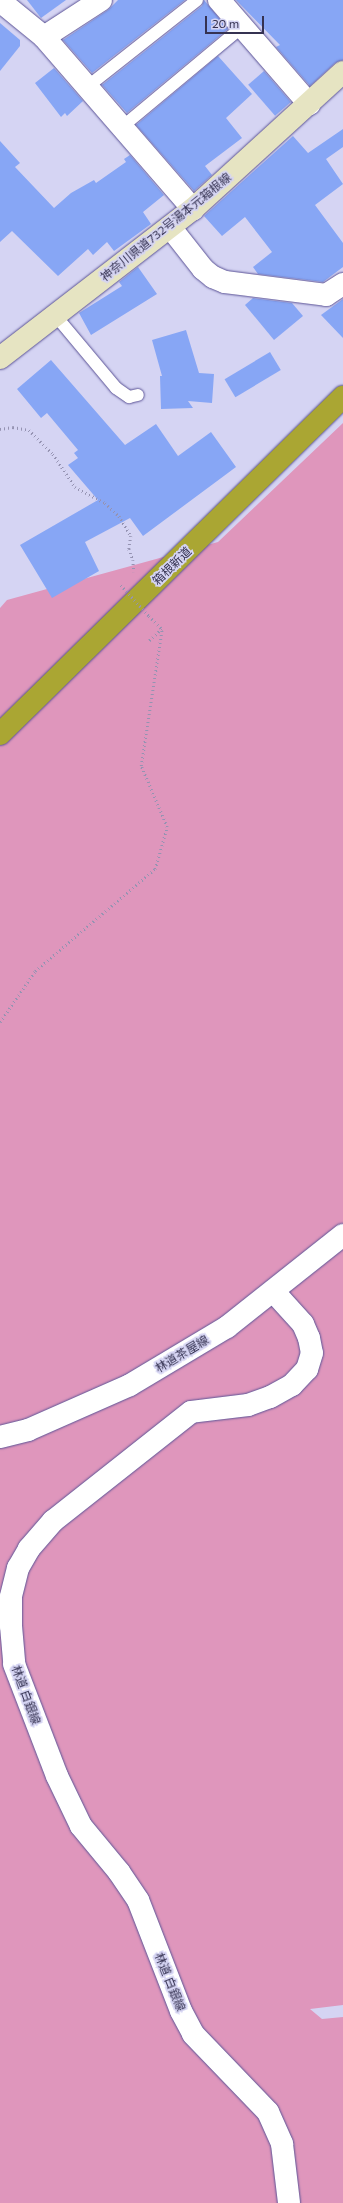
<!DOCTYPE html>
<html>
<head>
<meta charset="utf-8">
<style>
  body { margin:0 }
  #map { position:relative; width:343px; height:2203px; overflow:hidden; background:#d5d4f3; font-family:Commissioner,"Noto Sans JP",sans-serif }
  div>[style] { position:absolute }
  .green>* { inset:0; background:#df96bc }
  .building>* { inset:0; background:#87a6f5; transform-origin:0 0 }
  .path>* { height:2.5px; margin-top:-1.25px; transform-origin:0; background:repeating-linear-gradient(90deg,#9593b2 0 1px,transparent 0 4px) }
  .roads { filter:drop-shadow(0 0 1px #5b5396) drop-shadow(0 0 1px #5b5396) }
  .service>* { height:12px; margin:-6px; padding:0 6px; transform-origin:6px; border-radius:6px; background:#fff }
  .minor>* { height:22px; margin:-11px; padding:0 11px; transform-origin:11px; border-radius:11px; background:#fff }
  .secondary>* { height:22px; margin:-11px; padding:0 11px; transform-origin:11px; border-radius:11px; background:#e6e4c2 }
  .motorway>* { height:22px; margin:-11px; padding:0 11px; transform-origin:11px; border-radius:11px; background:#aaa633 }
  .path-bridge>* { height:2.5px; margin-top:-1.25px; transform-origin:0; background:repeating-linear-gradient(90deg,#9593b2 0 1px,transparent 0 4px) }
  span { translate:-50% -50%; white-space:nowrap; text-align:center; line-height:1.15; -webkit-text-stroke:3.5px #d5d4f3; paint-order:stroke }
  .street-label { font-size:12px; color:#353251 }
  .scale { position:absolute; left:205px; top:16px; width:59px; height:18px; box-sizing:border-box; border:2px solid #353251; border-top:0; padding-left:5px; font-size:12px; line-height:14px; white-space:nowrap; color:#353251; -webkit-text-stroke:3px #d5d4f3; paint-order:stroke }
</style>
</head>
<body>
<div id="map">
  <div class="green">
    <div style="clip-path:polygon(343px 423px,343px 2005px,310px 2009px,322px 2019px,343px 2017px,343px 2203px,0 2203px,0 608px,7px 600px,218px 542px)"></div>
  </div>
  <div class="building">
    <div style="clip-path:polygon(27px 0,66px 0,41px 18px)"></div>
    <div style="clip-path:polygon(118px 0,185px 0,92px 73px,63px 40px,108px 10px)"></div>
    <div style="clip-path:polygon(204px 0,228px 29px,127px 113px,102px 85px,202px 6px)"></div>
    <div style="clip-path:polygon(236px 0,343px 0,343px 60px,335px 63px,310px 86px,276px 47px,280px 45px)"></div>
    <div style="clip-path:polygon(0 23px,20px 40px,20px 46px,0 71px)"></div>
    <div style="clip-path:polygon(218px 56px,252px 94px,226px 118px,242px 138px,205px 166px,212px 175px,194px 191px,136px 125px)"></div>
    <div style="clip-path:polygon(54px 68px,83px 101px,67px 116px,65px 113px,61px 117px,35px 83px)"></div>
    <div style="left:264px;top:71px;width:41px;height:21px;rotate:49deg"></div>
    <div style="clip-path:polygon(343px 129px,343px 147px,326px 159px,343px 184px,315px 205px,343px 243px,343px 267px,323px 282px,258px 274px,253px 267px,272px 252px,245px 217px,222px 236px,204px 216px,293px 136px,308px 153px)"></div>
    <div style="clip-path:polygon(0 141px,20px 163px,15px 167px,54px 208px,71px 193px,94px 180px,96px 183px,126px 162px,124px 159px,130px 155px,164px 195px,143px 212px,151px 224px,114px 251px,107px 242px,93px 255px,88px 249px,58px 276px,12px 231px,0 242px)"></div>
    <div style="clip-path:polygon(138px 267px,157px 294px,91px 335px,79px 313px,122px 286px,119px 282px)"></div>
    <div style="clip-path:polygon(253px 298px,292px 303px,303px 316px,274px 340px,245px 305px)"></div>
    <div style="clip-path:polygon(343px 299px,343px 338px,321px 315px)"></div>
    <div style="clip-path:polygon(186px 330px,199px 373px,214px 374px,212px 403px,188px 401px,193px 408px,161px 409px,160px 376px,162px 376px,152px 340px)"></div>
    <div style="left:270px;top:352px;width:21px;height:53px;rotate:59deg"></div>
    <div style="clip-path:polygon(51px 360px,125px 445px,156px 424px,178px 456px,211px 432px,236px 467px,143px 536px,130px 518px,85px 542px,99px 571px,52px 598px,20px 545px,98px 500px,68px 465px,78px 458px,74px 453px,78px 450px,47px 413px,41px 418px,17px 389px)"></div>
  </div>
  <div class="path">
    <div style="left:0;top:429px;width:13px;rotate:-9deg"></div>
    <div style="left:13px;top:427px;width:16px;rotate:11deg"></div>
    <div style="left:29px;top:430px;width:34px;rotate:45deg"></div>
    <div style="left:53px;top:454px;width:40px;rotate:56deg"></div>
    <div style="left:75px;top:487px;width:34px;rotate:28deg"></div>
    <div style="left:105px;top:503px;width:19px;rotate:43deg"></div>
    <div style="left:119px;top:516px;width:23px;rotate:59deg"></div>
    <div style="left:131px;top:536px;width:13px;rotate:99deg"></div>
    <div style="left:129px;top:549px;width:12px;rotate:70deg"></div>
    <div style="left:133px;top:560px;width:12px;rotate:85deg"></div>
    <div style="left:149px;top:616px;width:18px;rotate:45deg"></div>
    <div style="left:162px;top:629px;width:18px;rotate:137deg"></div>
    <div style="left:0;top:1022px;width:62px;rotate:-55.5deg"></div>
    <div style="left:35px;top:971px;width:157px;rotate:-40.4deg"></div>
    <div style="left:155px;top:869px;width:44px;rotate:-74.1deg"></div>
    <div style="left:167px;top:827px;width:66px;rotate:-113.1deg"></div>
    <div style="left:141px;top:766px;width:139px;rotate:-81.3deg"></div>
  </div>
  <div class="roads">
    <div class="service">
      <div style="left:87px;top:87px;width:140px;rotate:-38.3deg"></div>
      <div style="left:122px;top:127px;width:156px;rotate:-39.8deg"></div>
      <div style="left:55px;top:315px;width:95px;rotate:50.1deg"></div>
      <div style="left:116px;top:388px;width:16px;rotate:35deg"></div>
      <div style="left:129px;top:397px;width:9px;rotate:-13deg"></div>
    </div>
    <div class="minor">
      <div style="left:219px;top:0;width:138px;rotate:49.1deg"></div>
      <div style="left:0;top:1px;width:57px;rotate:39.3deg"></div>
      <div style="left:44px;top:37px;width:228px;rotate:49.1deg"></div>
      <div style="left:44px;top:37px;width:68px;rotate:-33deg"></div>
      <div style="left:170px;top:227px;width:53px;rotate:51.8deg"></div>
      <div style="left:203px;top:269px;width:13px;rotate:39deg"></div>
      <div style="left:213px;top:277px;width:13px;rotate:23deg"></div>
      <div style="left:225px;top:282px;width:102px;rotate:7.3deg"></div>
      <div style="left:326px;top:295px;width:20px;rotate:-33deg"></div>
      <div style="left:274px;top:1292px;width:43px;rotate:47.8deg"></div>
      <div style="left:303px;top:1324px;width:15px;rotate:67deg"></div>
      <div style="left:309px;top:1338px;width:15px;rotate:79deg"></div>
      <div style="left:312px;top:1353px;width:17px;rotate:107deg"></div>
      <div style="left:307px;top:1369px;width:22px;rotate:133deg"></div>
      <div style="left:292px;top:1385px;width:25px;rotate:151deg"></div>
      <div style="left:270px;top:1397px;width:23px;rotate:160deg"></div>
      <div style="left:248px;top:1405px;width:57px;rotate:173deg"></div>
      <div style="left:191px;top:1412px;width:176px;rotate:141.7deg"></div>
      <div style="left:53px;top:1521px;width:37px;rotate:131deg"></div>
      <div style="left:29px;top:1549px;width:22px;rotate:120deg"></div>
      <div style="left:18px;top:1568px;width:30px;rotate:104deg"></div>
      <div style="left:11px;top:1597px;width:29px;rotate:90deg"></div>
      <div style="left:11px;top:1626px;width:38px;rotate:85deg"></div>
      <div style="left:14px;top:1664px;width:120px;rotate:69deg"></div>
      <div style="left:57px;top:1776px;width:55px;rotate:64.4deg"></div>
      <div style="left:81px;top:1826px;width:60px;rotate:50.4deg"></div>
      <div style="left:119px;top:1872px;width:34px;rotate:56deg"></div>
      <div style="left:138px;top:1900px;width:119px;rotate:68.8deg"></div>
      <div style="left:181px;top:2011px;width:26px;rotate:62deg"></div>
      <div style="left:193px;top:2034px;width:108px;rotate:46.1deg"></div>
      <div style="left:268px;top:2112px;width:35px;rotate:66deg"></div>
      <div style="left:282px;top:2144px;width:59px;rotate:83.2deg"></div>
      <div style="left:0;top:1437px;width:29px;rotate:-14deg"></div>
      <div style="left:28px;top:1430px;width:111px;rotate:-23.8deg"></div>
      <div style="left:130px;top:1385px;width:113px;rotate:-30.9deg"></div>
      <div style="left:227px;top:1327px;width:148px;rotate:-38.4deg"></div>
    </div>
    <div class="secondary">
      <div style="left:0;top:358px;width:244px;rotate:-37.7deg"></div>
      <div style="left:193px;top:209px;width:203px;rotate:-42.4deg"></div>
    </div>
    <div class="motorway">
      <div style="left:0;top:734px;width:481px;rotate:-44.5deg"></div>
    </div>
  </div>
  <div class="path-bridge">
    <div style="left:121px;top:585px;width:42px;rotate:47.9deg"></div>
  </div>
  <div class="street-label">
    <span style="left:166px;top:227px;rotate:-39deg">神奈川県道732号湯本元箱根線</span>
    <span style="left:172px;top:566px;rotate:-44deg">箱根新道</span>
    <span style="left:182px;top:1354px;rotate:-31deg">林道茶屋線</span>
    <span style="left:26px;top:1695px;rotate:70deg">林道 白銀線</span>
    <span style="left:170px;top:1982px;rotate:68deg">林道 白銀線</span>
  </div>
  <div class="scale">20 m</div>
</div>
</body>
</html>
